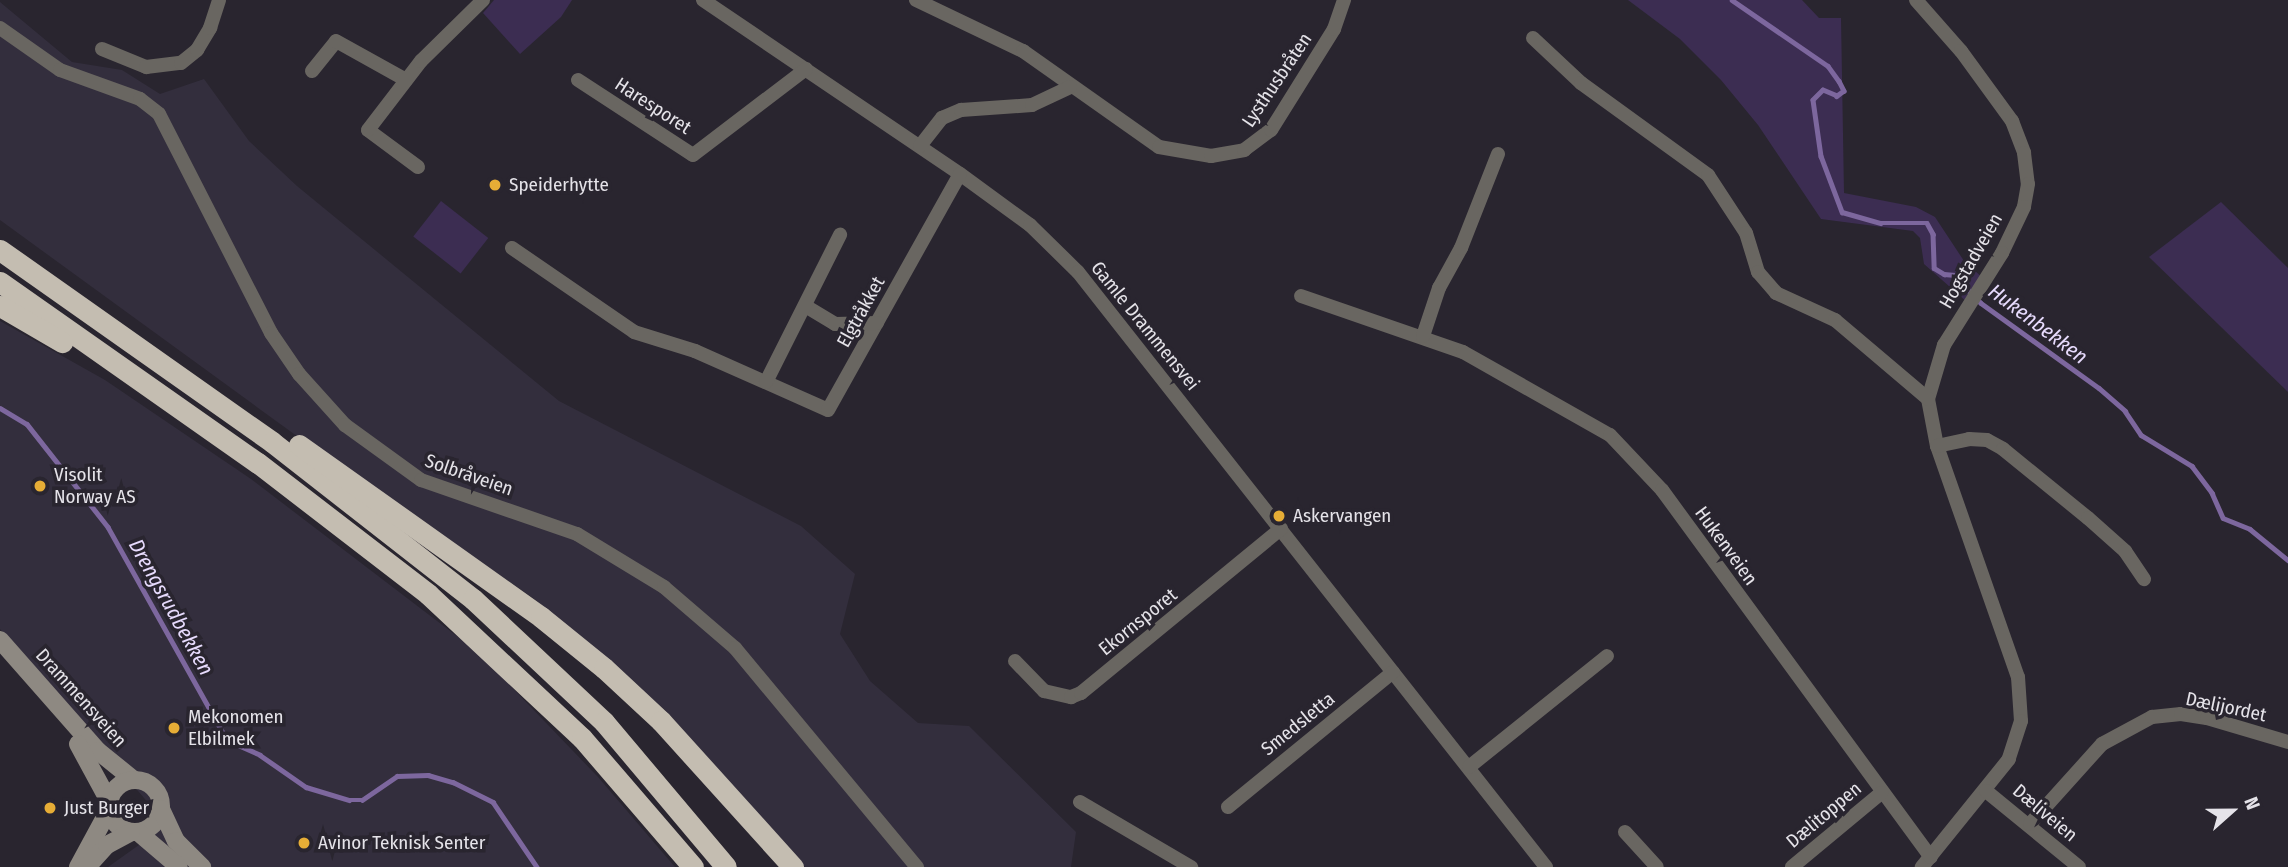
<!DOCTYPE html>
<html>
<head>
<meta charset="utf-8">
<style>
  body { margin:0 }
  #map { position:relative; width:2288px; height:867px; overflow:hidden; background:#29252f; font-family:"Fira Sans Condensed",sans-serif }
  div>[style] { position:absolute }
  .built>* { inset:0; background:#332e3d }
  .green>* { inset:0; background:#3c2d52; transform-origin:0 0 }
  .stream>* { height:4.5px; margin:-2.25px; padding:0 2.25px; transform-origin:2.25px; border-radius:2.25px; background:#7d679e }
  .street>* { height:14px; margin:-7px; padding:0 7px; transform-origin:7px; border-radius:7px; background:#696661 }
  .secondary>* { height:18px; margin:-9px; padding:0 9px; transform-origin:9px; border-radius:9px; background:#8e8982 }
  .secondary>.ring { margin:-9px; padding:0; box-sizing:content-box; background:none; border:18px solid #8e8982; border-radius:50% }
  .highway>* { height:21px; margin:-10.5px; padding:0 10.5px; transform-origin:10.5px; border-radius:10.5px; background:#c4bdb1 }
  .dots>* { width:19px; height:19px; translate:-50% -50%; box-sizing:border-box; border:4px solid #29252f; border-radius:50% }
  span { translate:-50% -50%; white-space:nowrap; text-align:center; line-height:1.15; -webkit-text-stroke:7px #29252f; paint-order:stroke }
  .street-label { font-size:19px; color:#e5e3e9 }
  .poi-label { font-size:19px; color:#e5e3e9 }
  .left { translate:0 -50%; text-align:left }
  .water-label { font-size:21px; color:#e7dbfd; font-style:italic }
  .north { position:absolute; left:2197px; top:776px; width:70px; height:70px; -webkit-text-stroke:5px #29252f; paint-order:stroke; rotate:69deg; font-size:19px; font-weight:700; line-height:28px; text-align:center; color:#e5e3e9 }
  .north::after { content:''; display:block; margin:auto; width:24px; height:32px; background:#e5e3e9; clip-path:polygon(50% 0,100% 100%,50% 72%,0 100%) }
</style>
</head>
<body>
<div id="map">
  <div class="built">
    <div style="clip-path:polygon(0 2px,72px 62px,122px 70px,160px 94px,204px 79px,249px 141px,297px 186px,559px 401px,801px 526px,855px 574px,840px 634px,870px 681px,918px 723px,969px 726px,1076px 832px,1071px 867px,805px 867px,665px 710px,533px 598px,294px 434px,0 220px)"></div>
    <div style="clip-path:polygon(0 321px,105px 380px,251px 479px,479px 653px,598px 777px,675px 867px,108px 867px,167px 825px,0 629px)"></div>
  </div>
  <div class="green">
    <div style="clip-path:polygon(494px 0,572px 0,561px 17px,520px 54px,483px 13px)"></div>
    <div style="clip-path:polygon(1628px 0,1802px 0,1819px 18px,1841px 18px,1844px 193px,1916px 207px,1935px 217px,1964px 261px,1984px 279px,1968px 303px,1924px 264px,1920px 238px,1913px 231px,1821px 219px,1758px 125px,1721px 80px,1680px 39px)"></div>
    <div style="left:441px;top:201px;width:60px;height:45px;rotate:38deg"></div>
    <div style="clip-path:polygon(2221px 202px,2288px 268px,2288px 392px,2149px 257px)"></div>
  </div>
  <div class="stream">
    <div style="left:1732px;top:0;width:116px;rotate:34.5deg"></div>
    <div style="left:1828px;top:66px;width:19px;rotate:54deg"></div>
    <div style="left:1839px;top:81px;width:11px;rotate:63deg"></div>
    <div style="left:1844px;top:91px;width:9px;rotate:144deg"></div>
    <div style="left:1837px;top:96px;width:15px;rotate:-157deg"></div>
    <div style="left:1823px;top:90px;width:14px;rotate:135deg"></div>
    <div style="left:1813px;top:100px;width:57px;rotate:81.9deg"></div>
    <div style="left:1821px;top:156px;width:60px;rotate:69.4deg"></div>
    <div style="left:1842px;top:212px;width:40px;rotate:16deg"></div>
    <div style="left:1880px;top:223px;width:47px"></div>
    <div style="left:1927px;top:223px;width:13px;rotate:61deg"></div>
    <div style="left:1933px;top:234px;width:34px;rotate:88deg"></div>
    <div style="left:1934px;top:268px;width:12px;rotate:31deg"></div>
    <div style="left:1944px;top:274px;width:22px;rotate:5deg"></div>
    <div style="left:1966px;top:276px;width:14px;rotate:82deg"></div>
    <div style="left:1968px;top:290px;width:18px;rotate:45deg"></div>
    <div style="left:1981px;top:303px;width:145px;rotate:35.8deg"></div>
    <div style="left:2099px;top:388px;width:35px;rotate:41deg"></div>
    <div style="left:2125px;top:411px;width:29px;rotate:56deg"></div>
    <div style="left:2141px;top:435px;width:60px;rotate:31.3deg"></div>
    <div style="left:2192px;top:466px;width:34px;rotate:53deg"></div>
    <div style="left:2212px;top:493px;width:27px;rotate:66deg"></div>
    <div style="left:2223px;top:518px;width:29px;rotate:22deg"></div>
    <div style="left:2250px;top:529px;width:49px;rotate:39.2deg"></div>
    <div style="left:0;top:408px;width:31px;rotate:31deg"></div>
    <div style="left:27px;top:424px;width:131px;rotate:51.8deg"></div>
    <div style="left:108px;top:527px;width:244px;rotate:60.8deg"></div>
    <div style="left:227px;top:740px;width:36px;rotate:24deg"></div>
    <div style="left:260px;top:755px;width:56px;rotate:34.8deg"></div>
    <div style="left:306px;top:787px;width:45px;rotate:16.8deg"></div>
    <div style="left:349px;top:800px;width:13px"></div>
    <div style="left:362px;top:800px;width:42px;rotate:-34.4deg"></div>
    <div style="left:397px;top:776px;width:31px;rotate:-2deg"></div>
    <div style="left:428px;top:775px;width:26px;rotate:16deg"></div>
    <div style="left:453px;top:782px;width:45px;rotate:26.6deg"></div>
    <div style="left:493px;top:802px;width:78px;rotate:55.9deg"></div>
  </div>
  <div class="street">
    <div style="left:703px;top:0;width:310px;rotate:34.1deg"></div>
    <div style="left:960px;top:174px;width:87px;rotate:36.1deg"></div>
    <div style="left:1030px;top:225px;width:67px;rotate:44.4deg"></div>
    <div style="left:1078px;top:272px;width:757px;rotate:51.81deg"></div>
    <div style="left:916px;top:0;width:119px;rotate:25.5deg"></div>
    <div style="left:1023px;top:51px;width:166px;rotate:35.2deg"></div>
    <div style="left:1159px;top:147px;width:53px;rotate:9.8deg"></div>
    <div style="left:1211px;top:156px;width:34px;rotate:-10deg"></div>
    <div style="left:1244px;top:150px;width:34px;rotate:-37deg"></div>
    <div style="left:1271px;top:130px;width:119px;rotate:-58deg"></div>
    <div style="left:1334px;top:29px;width:31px;rotate:-71deg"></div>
    <div style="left:1916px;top:0;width:68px;rotate:48.6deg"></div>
    <div style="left:1961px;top:51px;width:87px;rotate:53.9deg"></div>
    <div style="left:2012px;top:121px;width:34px;rotate:69deg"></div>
    <div style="left:2024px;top:153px;width:31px;rotate:83deg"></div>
    <div style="left:2028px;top:184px;width:23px;rotate:100deg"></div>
    <div style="left:2024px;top:207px;width:51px;rotate:115.6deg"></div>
    <div style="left:2002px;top:253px;width:109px;rotate:122.2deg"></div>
    <div style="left:1944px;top:345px;width:56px;rotate:106.5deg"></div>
    <div style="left:1928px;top:399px;width:48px;rotate:79.2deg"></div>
    <div style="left:1937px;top:446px;width:245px;rotate:70.7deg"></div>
    <div style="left:2018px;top:677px;width:44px;rotate:86.1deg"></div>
    <div style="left:2021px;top:721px;width:40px;rotate:108deg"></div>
    <div style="left:2009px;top:759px;width:139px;rotate:128.9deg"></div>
    <div style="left:0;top:28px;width:73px;rotate:35deg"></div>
    <div style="left:60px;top:70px;width:85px;rotate:19.9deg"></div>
    <div style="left:140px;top:99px;width:24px;rotate:38deg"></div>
    <div style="left:159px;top:114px;width:246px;rotate:62.9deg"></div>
    <div style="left:271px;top:333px;width:50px;rotate:55.7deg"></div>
    <div style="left:299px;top:374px;width:69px;rotate:48deg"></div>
    <div style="left:345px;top:425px;width:94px;rotate:35.9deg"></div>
    <div style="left:421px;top:480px;width:165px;rotate:19.1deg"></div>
    <div style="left:577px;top:534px;width:102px;rotate:31.3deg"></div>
    <div style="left:664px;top:587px;width:94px;rotate:40.7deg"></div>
    <div style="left:735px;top:648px;width:285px;rotate:50.3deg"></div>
    <div style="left:1533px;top:38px;width:66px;rotate:43.2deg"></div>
    <div style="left:1581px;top:83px;width:157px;rotate:35.9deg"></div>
    <div style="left:1708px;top:175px;width:69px;rotate:56.8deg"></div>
    <div style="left:1746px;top:233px;width:41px;rotate:72.9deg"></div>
    <div style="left:1758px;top:272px;width:28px;rotate:49deg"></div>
    <div style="left:1776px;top:293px;width:65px;rotate:24.6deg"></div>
    <div style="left:1835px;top:320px;width:122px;rotate:40.3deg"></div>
    <div style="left:102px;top:49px;width:48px;rotate:22.2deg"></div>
    <div style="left:146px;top:67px;width:35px;rotate:-7deg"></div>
    <div style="left:181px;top:63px;width:21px;rotate:-39deg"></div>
    <div style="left:197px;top:50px;width:26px;rotate:-59deg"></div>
    <div style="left:210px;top:28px;width:29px;rotate:-72deg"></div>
    <div style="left:312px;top:71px;width:38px;rotate:-51deg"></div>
    <div style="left:336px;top:41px;width:80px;rotate:29.1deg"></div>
    <div style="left:578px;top:80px;width:137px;rotate:33.1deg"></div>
    <div style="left:693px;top:155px;width:142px;rotate:-37.3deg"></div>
    <div style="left:920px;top:146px;width:36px;rotate:-52deg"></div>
    <div style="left:942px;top:118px;width:21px;rotate:-23deg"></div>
    <div style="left:961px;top:110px;width:71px;rotate:-4deg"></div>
    <div style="left:1032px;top:105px;width:42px;rotate:-25.3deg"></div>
    <div style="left:418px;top:167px;width:62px;rotate:-143.5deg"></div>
    <div style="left:368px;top:130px;width:87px;rotate:-52.5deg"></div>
    <div style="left:421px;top:61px;width:87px;rotate:-44.5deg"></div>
    <div style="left:512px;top:248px;width:148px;rotate:34.5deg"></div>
    <div style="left:634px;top:332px;width:64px;rotate:17.3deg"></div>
    <div style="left:695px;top:351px;width:145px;rotate:23.9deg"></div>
    <div style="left:828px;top:410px;width:270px;rotate:-60.8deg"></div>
    <div style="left:1301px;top:296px;width:171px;rotate:19.1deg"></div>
    <div style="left:1463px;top:352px;width:169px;rotate:29.5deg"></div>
    <div style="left:1610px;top:435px;width:76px;rotate:46.6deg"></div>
    <div style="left:1662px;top:490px;width:455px;rotate:53.8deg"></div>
    <div style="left:807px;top:307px;width:33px;rotate:31deg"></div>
    <div style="left:835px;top:324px;width:42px;rotate:-1.4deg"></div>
    <div style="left:1423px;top:336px;width:51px;rotate:-71.6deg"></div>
    <div style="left:1439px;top:288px;width:46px;rotate:-61.2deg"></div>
    <div style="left:1461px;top:248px;width:101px;rotate:-68.5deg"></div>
    <div style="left:766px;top:382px;width:165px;rotate:-63.3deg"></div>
    <div style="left:1937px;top:446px;width:33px;rotate:-12deg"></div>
    <div style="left:1969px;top:439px;width:18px;rotate:3deg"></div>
    <div style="left:1987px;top:440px;width:18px;rotate:29deg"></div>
    <div style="left:2003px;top:449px;width:109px;rotate:39.1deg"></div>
    <div style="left:2088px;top:518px;width:50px;rotate:41.7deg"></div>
    <div style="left:2125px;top:551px;width:34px;rotate:56deg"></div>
    <div style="left:1015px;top:661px;width:42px;rotate:46deg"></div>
    <div style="left:1044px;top:691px;width:28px;rotate:13deg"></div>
    <div style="left:1071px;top:697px;width:11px;rotate:-22deg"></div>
    <div style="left:1081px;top:693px;width:259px;rotate:-39.4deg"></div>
    <div style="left:1469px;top:767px;width:177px;rotate:-38.8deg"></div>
    <div style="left:1986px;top:791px;width:120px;rotate:39.3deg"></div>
    <div style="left:1080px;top:802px;width:129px;rotate:30.4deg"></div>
    <div style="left:1228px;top:807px;width:213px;rotate:-39.3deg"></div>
    <div style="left:2030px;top:824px;width:108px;rotate:-48deg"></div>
    <div style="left:2102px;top:744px;width:57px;rotate:-28.4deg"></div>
    <div style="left:2152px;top:717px;width:29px;rotate:-6deg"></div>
    <div style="left:2181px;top:714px;width:26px;rotate:9deg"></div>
    <div style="left:2207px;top:718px;width:84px;rotate:16.5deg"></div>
    <div style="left:1625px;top:832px;width:47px;rotate:47.6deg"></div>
    <div style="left:1792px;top:867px;width:116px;rotate:-39.7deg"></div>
  </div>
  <div class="secondary">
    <div style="left:0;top:640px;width:148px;rotate:48.6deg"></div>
    <div style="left:98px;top:751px;width:46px;rotate:38.9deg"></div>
    <div style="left:78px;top:744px;width:65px;rotate:61.5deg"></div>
    <div class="ring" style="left:109px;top:780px;width:34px;height:34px"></div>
    <div style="left:161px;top:809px;width:35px;rotate:65deg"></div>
    <div style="left:176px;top:841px;width:37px;rotate:45deg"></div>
    <div style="left:139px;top:833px;width:52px;rotate:40.4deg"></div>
    <div style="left:78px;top:867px;width:65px;rotate:-61.5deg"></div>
    <div style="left:87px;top:867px;width:30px;rotate:-48deg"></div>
    <div style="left:107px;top:845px;width:27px;rotate:-28deg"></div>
  </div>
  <div class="highway">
    <div style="left:0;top:250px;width:333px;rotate:35.2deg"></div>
    <div style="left:272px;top:442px;width:255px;rotate:38deg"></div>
    <div style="left:473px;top:599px;width:180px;rotate:43.2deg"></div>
    <div style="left:604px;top:722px;width:189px;rotate:49.9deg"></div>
    <div style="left:0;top:282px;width:315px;rotate:35.1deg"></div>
    <div style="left:258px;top:463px;width:215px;rotate:37.6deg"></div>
    <div style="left:428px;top:594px;width:211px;rotate:43.1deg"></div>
    <div style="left:582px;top:738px;width:170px;rotate:49.3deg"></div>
    <div style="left:0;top:306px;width:72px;rotate:30.1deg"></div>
    <div style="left:299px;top:445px;width:297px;rotate:35.4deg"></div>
    <div style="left:541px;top:617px;width:81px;rotate:39deg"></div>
    <div style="left:604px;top:668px;width:78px;rotate:42.9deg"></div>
    <div style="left:661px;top:721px;width:197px;rotate:47.9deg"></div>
  </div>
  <div class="dots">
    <div style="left:495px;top:185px;background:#e6ad36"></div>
    <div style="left:40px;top:486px;background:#e6ad36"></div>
    <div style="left:1279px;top:516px;background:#e6ad36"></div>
    <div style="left:174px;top:728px;background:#e6ad36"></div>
    <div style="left:50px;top:808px;background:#e6ad36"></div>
    <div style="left:304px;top:843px;background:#e6ad36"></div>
  </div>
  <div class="street-label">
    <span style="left:1277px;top:80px;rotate:-56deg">Lysthusbråten</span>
    <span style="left:653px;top:106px;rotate:33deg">Haresporet</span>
    <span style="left:1971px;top:261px;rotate:-60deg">Hogstadveien</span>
    <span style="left:861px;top:312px;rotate:-61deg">Elgtråkket</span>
    <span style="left:1145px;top:326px;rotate:51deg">Gamle Drammensvei</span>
    <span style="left:469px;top:475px;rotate:19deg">Solbråveien</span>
    <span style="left:1726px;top:546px;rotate:54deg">Hukenveien</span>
    <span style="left:1138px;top:622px;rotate:-39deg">Ekornsporet</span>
    <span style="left:81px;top:698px;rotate:48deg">Drammensveien</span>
    <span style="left:2226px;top:707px;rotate:12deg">Dælijordet</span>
    <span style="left:1298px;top:724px;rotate:-39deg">Smedsletta</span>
    <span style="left:2045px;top:813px;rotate:40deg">Dæliveien</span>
    <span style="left:1824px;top:815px;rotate:-40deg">Dælitoppen</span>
  </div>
  <div class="poi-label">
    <span class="left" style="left:509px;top:185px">Speiderhytte</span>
    <span class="left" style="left:54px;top:486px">Visolit<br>Norway AS</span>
    <span class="left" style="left:1293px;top:516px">Askervangen</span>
    <span class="left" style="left:188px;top:728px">Mekonomen<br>Elbilmek</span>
    <span class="left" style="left:64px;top:808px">Just Burger</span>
    <span class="left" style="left:318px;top:843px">Avinor Teknisk Senter</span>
  </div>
  <div class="water-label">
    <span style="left:2038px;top:324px;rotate:37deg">Hukenbekken</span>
    <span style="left:171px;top:607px;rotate:61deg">Drengsrudbekken</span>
  </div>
  <div class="north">N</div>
</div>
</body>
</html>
